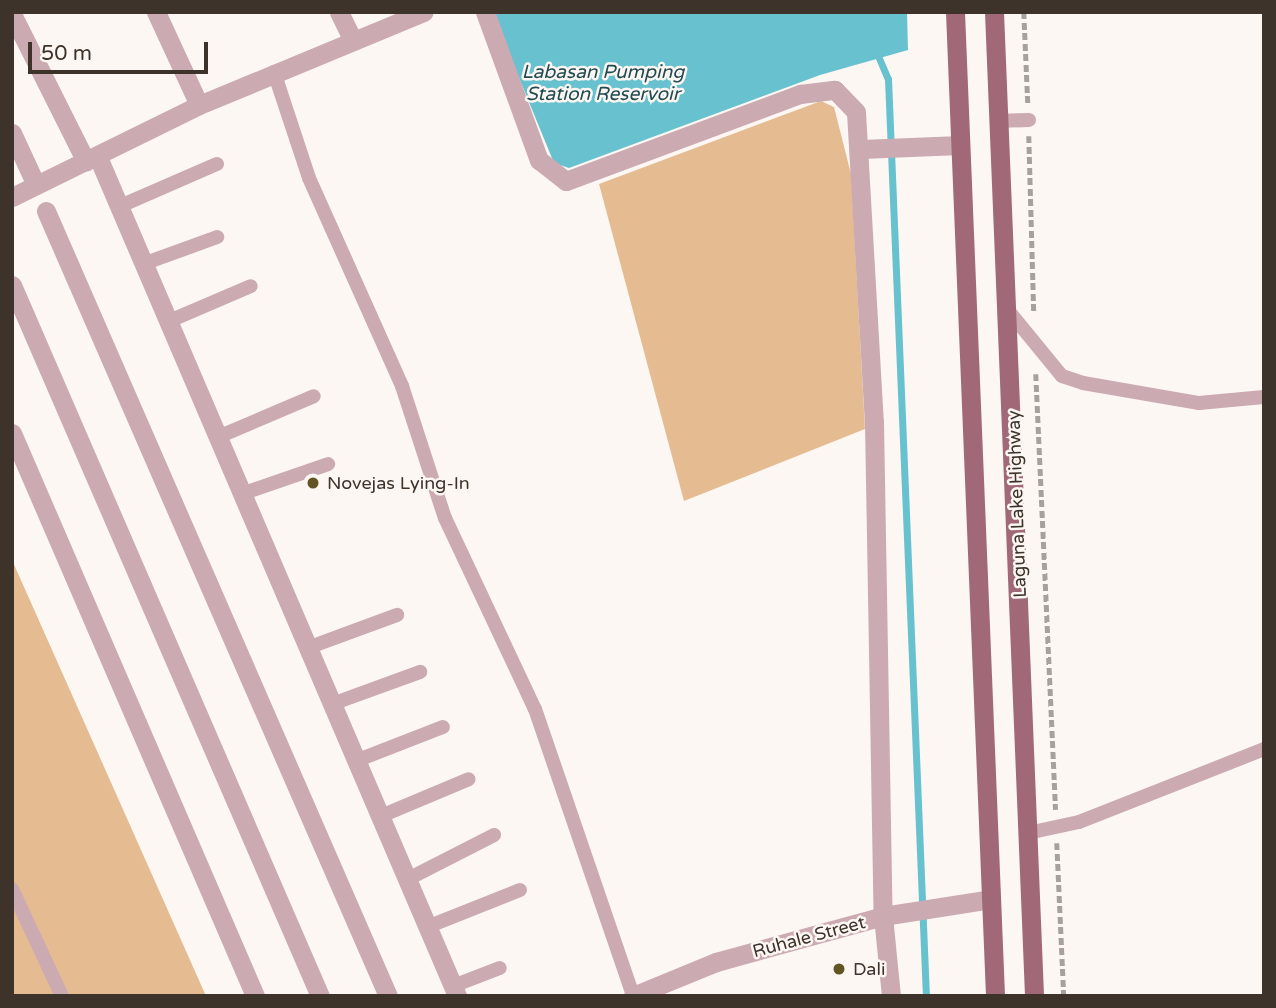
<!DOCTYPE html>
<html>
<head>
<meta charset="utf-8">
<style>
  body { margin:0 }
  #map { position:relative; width:1276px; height:1008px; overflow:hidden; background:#fcf7f2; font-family:"Varela Round",sans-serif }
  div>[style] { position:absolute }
  .green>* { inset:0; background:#e5bb92 }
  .water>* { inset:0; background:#67c1ce }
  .stream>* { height:7px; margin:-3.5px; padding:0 3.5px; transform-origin:3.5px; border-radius:3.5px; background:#67c1ce }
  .path>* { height:4.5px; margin-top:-2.25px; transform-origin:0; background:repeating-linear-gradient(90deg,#a8a19b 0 7px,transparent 0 10.5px) }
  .service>* { height:14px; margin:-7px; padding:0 7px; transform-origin:7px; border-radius:7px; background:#cbaab2 }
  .minor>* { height:19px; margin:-9.5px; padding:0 9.5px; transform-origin:9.5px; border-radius:9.5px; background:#cbaab2 }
  .tertiary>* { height:19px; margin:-9.5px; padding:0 9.5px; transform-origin:9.5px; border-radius:9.5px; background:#cbaab2 }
  .primary>* { height:19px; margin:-9.5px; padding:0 9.5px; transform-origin:9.5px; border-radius:9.5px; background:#a16878 }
  .dots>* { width:19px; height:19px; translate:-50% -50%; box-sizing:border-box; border:4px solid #fcf7f2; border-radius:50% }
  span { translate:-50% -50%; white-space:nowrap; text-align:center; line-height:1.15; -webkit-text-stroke:5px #fcf7f2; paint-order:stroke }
  .poi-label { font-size:18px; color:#3d332a }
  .left { translate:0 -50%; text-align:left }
  .street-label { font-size:18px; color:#3d332a }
  .water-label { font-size:19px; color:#224b51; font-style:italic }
  .frame { position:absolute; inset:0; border:14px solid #3d332a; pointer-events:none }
  .scale { position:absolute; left:28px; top:42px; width:180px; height:32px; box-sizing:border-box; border:4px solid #3d332a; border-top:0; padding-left:9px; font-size:21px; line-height:24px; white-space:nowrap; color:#3d332a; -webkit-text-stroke:5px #fcf7f2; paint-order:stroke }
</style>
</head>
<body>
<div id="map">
  <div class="green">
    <div style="clip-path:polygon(821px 101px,834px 107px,851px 174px,865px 429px,684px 501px,599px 184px)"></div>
    <div style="clip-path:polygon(12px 560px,206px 996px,12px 996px)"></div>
  </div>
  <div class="water">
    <div style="clip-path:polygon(492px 12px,907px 12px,908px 50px,820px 75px,569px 168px,554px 163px)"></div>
  </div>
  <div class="stream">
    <div style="left:876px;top:51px;width:30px;rotate:67deg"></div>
    <div style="left:888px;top:79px;width:918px;rotate:87.63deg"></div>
  </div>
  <div class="path">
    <div style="left:1024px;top:12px;width:91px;rotate:87.5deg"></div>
    <div style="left:1029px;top:136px;width:177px;rotate:88.4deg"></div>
    <div style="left:1036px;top:374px;width:436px;rotate:87.4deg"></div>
    <div style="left:1057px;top:843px;width:153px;rotate:87.4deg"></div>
  </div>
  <div class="service">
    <div style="left:274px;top:72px;width:112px;rotate:71.7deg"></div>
    <div style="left:309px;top:178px;width:228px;rotate:65.9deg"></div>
    <div style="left:402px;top:386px;width:139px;rotate:72deg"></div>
    <div style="left:445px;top:518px;width:211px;rotate:64.8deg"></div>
    <div style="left:535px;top:709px;width:303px;rotate:71.1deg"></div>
    <div style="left:998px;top:121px;width:31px;rotate:-2deg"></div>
    <div style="left:118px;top:207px;width:108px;rotate:-23.5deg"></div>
    <div style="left:143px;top:264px;width:79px;rotate:-20deg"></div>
    <div style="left:1011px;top:314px;width:80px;rotate:50.6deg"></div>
    <div style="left:1062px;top:376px;width:22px;rotate:18deg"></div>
    <div style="left:1083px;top:383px;width:118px;rotate:9.8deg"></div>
    <div style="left:1199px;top:403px;width:65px;rotate:-5.3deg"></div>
    <div style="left:167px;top:322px;width:91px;rotate:-23.2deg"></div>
    <div style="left:218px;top:437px;width:104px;rotate:-23.1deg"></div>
    <div style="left:244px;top:493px;width:89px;rotate:-19deg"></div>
    <div style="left:310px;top:647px;width:93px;rotate:-20.2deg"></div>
    <div style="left:332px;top:704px;width:94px;rotate:-20deg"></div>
    <div style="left:358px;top:760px;width:91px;rotate:-21.2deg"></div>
    <div style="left:381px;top:816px;width:95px;rotate:-22.8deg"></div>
    <div style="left:1028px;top:833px;width:52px;rotate:-12.2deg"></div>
    <div style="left:1079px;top:822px;width:199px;rotate:-21.5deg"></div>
    <div style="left:406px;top:880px;width:99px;rotate:-27.1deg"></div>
    <div style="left:12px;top:889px;width:118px;rotate:65deg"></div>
    <div style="left:427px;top:927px;width:100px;rotate:-21.7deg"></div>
    <div style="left:453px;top:986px;width:50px;rotate:-21deg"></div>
  </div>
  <div class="minor">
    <div style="left:156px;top:12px;width:102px;rotate:65.2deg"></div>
    <div style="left:339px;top:12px;width:32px;rotate:64deg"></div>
    <div style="left:485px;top:12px;width:158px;rotate:70deg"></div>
    <div style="left:539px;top:160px;width:34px;rotate:38deg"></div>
    <div style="left:566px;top:181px;width:250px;rotate:-20.4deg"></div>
    <div style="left:800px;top:94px;width:35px;rotate:-7deg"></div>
    <div style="left:835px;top:90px;width:30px;rotate:46deg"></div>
    <div style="left:856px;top:112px;width:311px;rotate:86.7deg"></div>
    <div style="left:874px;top:422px;width:494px;rotate:89deg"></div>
    <div style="left:883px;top:916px;width:80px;rotate:84.3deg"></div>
    <div style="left:12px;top:14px;width:165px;rotate:63.4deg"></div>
    <div style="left:12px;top:133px;width:57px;rotate:65.2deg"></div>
    <div style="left:861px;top:149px;width:99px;rotate:-2.3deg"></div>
    <div style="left:98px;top:157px;width:913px;rotate:66.83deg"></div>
    <div style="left:12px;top:197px;width:208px;rotate:-26.2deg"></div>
    <div style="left:199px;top:105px;width:243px;rotate:-22.5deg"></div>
    <div style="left:46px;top:211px;width:856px;rotate:66.46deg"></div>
    <div style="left:12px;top:285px;width:775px;rotate:66.58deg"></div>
    <div style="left:12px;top:433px;width:613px;rotate:66.65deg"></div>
  </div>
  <div class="tertiary">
    <div style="left:633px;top:996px;width:90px;rotate:-22.3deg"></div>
    <div style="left:716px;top:962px;width:173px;rotate:-15.4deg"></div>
    <div style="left:883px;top:916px;width:109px;rotate:-8.9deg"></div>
  </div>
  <div class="primary">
    <div style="left:955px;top:12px;width:985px;rotate:87.67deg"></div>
    <div style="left:994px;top:12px;width:985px;rotate:87.67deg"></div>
  </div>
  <div class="dots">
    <div style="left:313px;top:483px;background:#615623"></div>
    <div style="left:839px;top:969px;background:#615623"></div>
  </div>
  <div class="poi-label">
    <span class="left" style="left:327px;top:483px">Novejas Lying-In</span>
    <span class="left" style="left:853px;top:969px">Dali</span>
  </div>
  <div class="street-label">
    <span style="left:1017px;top:504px;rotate:-92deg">Laguna Lake Highway</span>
    <span style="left:809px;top:937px;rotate:-15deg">Ruhale Street</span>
  </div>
  <div class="water-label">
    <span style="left:603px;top:84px">Labasan Pumping<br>Station Reservoir</span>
  </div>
  <div class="frame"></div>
  <div class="scale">50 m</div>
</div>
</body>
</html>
